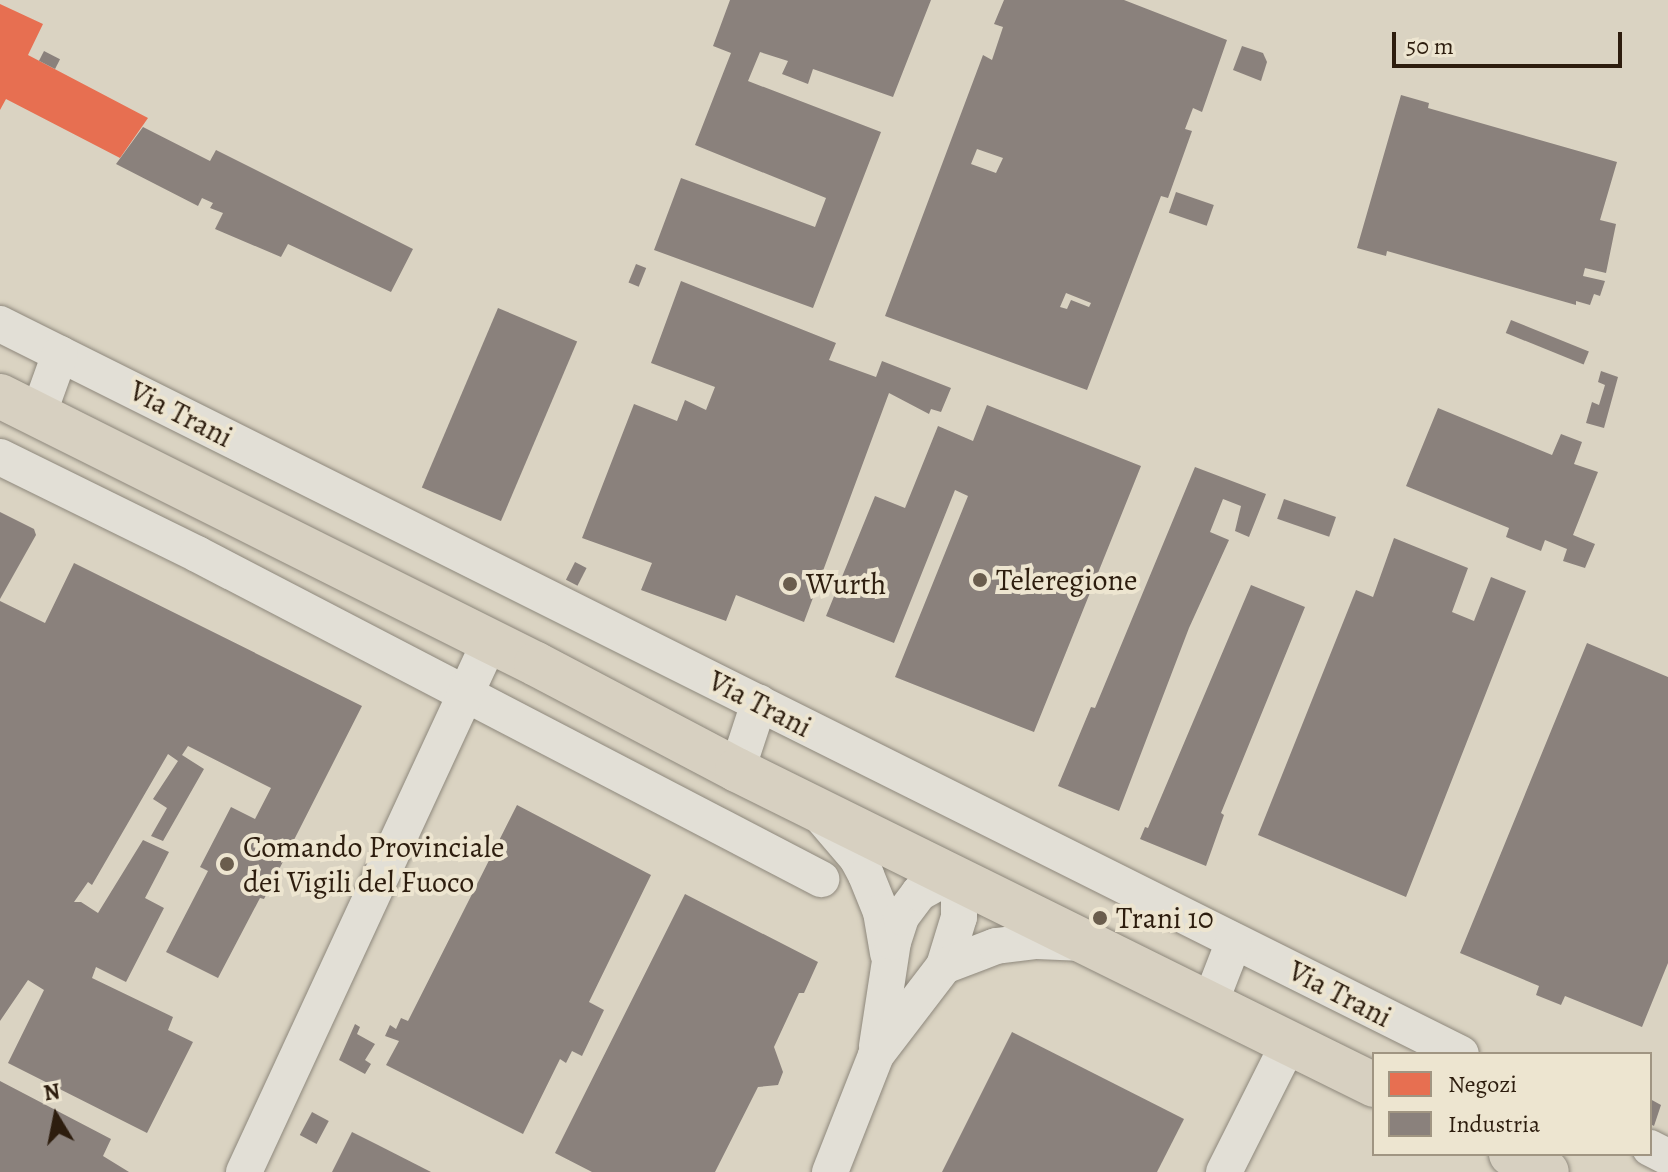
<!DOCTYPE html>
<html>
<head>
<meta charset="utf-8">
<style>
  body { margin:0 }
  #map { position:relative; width:1668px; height:1172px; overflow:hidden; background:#dad3c2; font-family:Alegreya,serif }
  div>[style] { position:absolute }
  .shops>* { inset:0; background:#e76f51 }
  .industry>* { inset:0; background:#8a817c; transform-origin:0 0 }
  .roads { filter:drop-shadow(0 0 2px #8e887c) drop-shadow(0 0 2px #8e887c) }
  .minor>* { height:36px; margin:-18px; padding:0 18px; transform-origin:18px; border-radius:18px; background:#e2dfd6 }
  .major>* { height:44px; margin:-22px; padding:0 22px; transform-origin:22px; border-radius:22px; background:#d7d0c1 }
  .dots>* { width:22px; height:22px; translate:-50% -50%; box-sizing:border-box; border:4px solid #ede5d0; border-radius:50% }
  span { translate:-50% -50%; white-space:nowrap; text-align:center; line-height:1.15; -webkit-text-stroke:8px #ede5d0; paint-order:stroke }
  .street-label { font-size:30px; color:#2d1d0e }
  .poi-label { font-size:30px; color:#2d1d0e }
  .left { translate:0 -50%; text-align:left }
  .legend { position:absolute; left:1372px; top:1052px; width:280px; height:104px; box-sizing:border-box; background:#ede5d0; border:2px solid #a09582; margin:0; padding:10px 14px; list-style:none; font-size:24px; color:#2d1d0e }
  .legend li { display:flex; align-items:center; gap:16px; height:40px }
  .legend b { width:40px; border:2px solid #a09582 }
  .north { position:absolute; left:16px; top:1076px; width:80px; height:80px; -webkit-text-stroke:6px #ede5d0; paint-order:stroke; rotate:350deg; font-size:22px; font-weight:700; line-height:32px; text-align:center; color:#2d1d0e }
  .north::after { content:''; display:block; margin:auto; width:28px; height:36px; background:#2d1d0e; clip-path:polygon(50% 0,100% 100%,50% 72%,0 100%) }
  .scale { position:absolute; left:1392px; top:32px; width:230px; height:36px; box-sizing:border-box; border:4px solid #2d1d0e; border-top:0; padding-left:10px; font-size:24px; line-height:28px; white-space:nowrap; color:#2d1d0e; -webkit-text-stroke:6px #ede5d0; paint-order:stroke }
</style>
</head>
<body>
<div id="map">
  <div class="shops">
    <div style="clip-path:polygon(0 4px,43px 24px,28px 55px,148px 118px,120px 158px,6px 99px,0 110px)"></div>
  </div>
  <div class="industry">
    <div style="clip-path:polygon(730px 0,931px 0,893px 97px,813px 69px,808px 84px,782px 74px,788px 61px,760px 52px,748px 81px,881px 132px,813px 308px,654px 250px,681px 178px,815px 227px,826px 198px,695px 145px,731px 53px,713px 46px)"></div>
    <div style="clip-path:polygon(evenodd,1004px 0,1124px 0,1227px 40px,1202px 112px,1193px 108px,1185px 129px,1192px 131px,1168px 198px,1161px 196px,1087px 390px,885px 316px,983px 55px,992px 60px,1003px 27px,994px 24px,1004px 0,977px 149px,1003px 158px,996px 173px,971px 164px,977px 149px,1004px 0,1066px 293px,1091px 303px,1089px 307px,1071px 300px,1067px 309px,1060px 307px,1066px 293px)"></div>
    <div style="clip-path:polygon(1242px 46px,1263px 53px,1267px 62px,1261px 81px,1233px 70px)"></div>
    <div style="left:44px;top:51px;width:18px;height:11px;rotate:27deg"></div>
    <div style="clip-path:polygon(1401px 95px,1429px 103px,1428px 108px,1617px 162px,1600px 220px,1616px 224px,1606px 273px,1585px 268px,1583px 276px,1605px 281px,1600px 296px,1594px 294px,1590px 305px,1576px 301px,1576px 305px,1387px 251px,1386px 256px,1357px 248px)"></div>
    <div style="clip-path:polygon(143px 127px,210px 161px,216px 150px,413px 249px,391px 292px,288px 244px,281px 257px,215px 229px,223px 213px,210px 208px,213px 203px,202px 198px,198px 206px,116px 164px)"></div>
    <div style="left:1176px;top:192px;width:40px;height:22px;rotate:19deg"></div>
    <div style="left:636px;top:264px;width:11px;height:20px;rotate:22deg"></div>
    <div style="clip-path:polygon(681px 281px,836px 343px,829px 360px,876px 377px,882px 361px,951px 388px,941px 412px,931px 409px,929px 414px,889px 393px,804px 622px,736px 595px,726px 621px,641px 590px,652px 563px,582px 538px,634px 404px,677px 421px,685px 400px,706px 410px,715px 387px,651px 363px)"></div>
    <div style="left:498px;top:308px;width:86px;height:195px;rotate:23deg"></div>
    <div style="left:1511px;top:320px;width:84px;height:14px;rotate:22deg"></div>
    <div style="clip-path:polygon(1601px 371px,1618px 377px,1604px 428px,1586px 423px,1592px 402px,1599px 405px,1605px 385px,1598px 382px)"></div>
    <div style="clip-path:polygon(987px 405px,1141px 466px,1034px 732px,895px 677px,968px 496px,955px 490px,894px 643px,826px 616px,875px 496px,905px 508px,938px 426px,973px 441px)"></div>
    <div style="clip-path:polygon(1438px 408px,1552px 455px,1561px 434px,1582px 442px,1574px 464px,1598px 472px,1573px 535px,1595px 544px,1585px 568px,1563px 561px,1567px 549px,1545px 540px,1541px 551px,1506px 537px,1509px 528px,1406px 486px)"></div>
    <div style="clip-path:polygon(1195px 467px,1266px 494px,1249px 537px,1235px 531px,1241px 506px,1223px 499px,1210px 532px,1229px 540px,1189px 628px,1119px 811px,1058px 786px,1091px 707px,1095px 708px)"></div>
    <div style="left:1284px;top:499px;width:55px;height:21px;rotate:19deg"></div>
    <div style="clip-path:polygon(0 512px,34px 529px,36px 535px,0 599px)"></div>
    <div style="clip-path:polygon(1394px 538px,1468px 568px,1452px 612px,1474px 621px,1491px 577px,1526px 591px,1406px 897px,1258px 835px,1356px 590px,1373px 597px)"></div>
    <div style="left:575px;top:562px;width:13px;height:20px;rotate:27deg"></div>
    <div style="clip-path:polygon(74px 563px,362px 706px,264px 899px,260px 898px,218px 978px,166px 952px,208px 871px,200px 867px,231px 807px,255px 819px,271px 788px,188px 746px,182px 755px,204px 769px,163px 841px,151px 836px,167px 808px,153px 799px,178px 761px,168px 754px,92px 885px,88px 882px,74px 902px,81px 902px,98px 913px,143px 840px,169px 852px,145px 898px,164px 908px,126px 982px,96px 967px,92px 978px,173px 1017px,168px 1030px,193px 1042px,147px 1133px,8px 1063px,44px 990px,28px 980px,0 1021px,0 601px,45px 623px)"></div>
    <div style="clip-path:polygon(1251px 585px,1305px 607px,1221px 813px,1224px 815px,1206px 866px,1140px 839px,1145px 827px,1148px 828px)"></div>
    <div style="clip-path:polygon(1587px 643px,1668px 677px,1668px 963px,1642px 1027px,1565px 996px,1561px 1005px,1536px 995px,1539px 986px,1460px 953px)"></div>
    <div style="clip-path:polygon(517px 805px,651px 875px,589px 1002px,604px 1010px,582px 1056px,572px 1051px,566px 1063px,560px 1059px,523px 1134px,386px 1065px,399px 1041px,385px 1036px,390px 1025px,396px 1029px,401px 1018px,408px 1021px)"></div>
    <div style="clip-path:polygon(685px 894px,818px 962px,804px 993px,799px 993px,774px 1047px,783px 1072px,778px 1085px,758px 1087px,715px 1172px,592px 1172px,555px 1153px)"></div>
    <div style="clip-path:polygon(355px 1024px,360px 1027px,357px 1034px,375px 1044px,365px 1060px,371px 1064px,365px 1074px,339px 1060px)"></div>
    <div style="clip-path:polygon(1012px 1032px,1184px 1119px,1157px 1172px,942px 1172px)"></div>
    <div style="clip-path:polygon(0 1081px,111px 1139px,103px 1156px,129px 1172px,0 1172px)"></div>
    <div style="clip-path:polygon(1650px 1099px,1661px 1105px,1654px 1126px,1650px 1124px)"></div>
    <div style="left:312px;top:1112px;width:19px;height:26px;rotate:28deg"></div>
    <div style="clip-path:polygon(352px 1132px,378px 1145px,431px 1172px,332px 1172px)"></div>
  </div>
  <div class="roads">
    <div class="minor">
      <div style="left:0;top:324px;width:1633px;rotate:26.55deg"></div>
      <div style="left:38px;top:415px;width:65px;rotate:-70.2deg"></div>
      <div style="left:0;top:457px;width:220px;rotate:26.2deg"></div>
      <div style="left:197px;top:554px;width:704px;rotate:27.51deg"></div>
      <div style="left:737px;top:770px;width:71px;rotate:-71.8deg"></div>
      <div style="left:821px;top:816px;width:55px;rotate:49.4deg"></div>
      <div style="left:857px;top:858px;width:19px;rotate:62deg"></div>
      <div style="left:866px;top:875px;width:40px;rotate:68deg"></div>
      <div style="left:881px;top:912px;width:42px;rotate:80.3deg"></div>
      <div style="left:1210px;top:1003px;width:66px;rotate:-68.8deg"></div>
      <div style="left:877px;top:1046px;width:105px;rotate:-81.3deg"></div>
      <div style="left:893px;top:942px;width:26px;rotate:-72deg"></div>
      <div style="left:901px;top:917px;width:30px;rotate:-53deg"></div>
      <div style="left:919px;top:893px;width:38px;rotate:-29deg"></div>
      <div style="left:952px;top:875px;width:23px;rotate:72deg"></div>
      <div style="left:959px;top:897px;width:20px;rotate:90deg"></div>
      <div style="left:959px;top:917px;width:51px;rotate:107deg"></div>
      <div style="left:1650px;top:1148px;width:20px;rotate:27deg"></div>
      <div style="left:244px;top:1172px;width:585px;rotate:-65.14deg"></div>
      <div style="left:830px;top:1172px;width:126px;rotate:-68.5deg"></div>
      <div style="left:876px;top:1055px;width:112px;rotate:-52.6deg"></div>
      <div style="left:944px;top:966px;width:56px;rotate:-21deg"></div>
      <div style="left:996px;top:946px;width:41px;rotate:-7deg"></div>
      <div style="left:1037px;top:941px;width:47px;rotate:2.4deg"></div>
      <div style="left:1224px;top:1172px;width:144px;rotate:-63.3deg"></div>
    </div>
    <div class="major">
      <div style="left:0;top:396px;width:599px;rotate:26.57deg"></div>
      <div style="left:536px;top:664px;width:227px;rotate:27.8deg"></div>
      <div style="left:737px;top:770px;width:711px;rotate:26.31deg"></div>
      <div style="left:1511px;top:1154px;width:40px;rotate:26.6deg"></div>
    </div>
  </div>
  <div class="dots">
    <div style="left:980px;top:580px;background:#6a5d4d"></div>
    <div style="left:790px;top:584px;background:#6a5d4d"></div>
    <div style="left:227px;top:864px;background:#6a5d4d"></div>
    <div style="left:1100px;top:918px;background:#6a5d4d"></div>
  </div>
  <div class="street-label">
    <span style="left:181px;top:414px;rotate:27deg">Via Trani</span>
    <span style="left:760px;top:704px;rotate:27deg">Via Trani</span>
    <span style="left:1340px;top:994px;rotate:27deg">Via Trani</span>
  </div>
  <div class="poi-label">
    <span class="left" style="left:996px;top:580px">Teleregione</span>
    <span class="left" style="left:806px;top:584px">Wurth</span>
    <span class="left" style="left:243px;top:864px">Comando Provinciale<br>dei Vigili del Fuoco</span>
    <span class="left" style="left:1116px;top:918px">Trani 10</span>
  </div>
  <ul class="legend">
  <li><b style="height:22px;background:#e76f51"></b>Negozi</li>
  <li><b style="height:22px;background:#8a817c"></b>Industria</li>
  </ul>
  <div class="north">N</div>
  <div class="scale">50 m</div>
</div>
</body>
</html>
